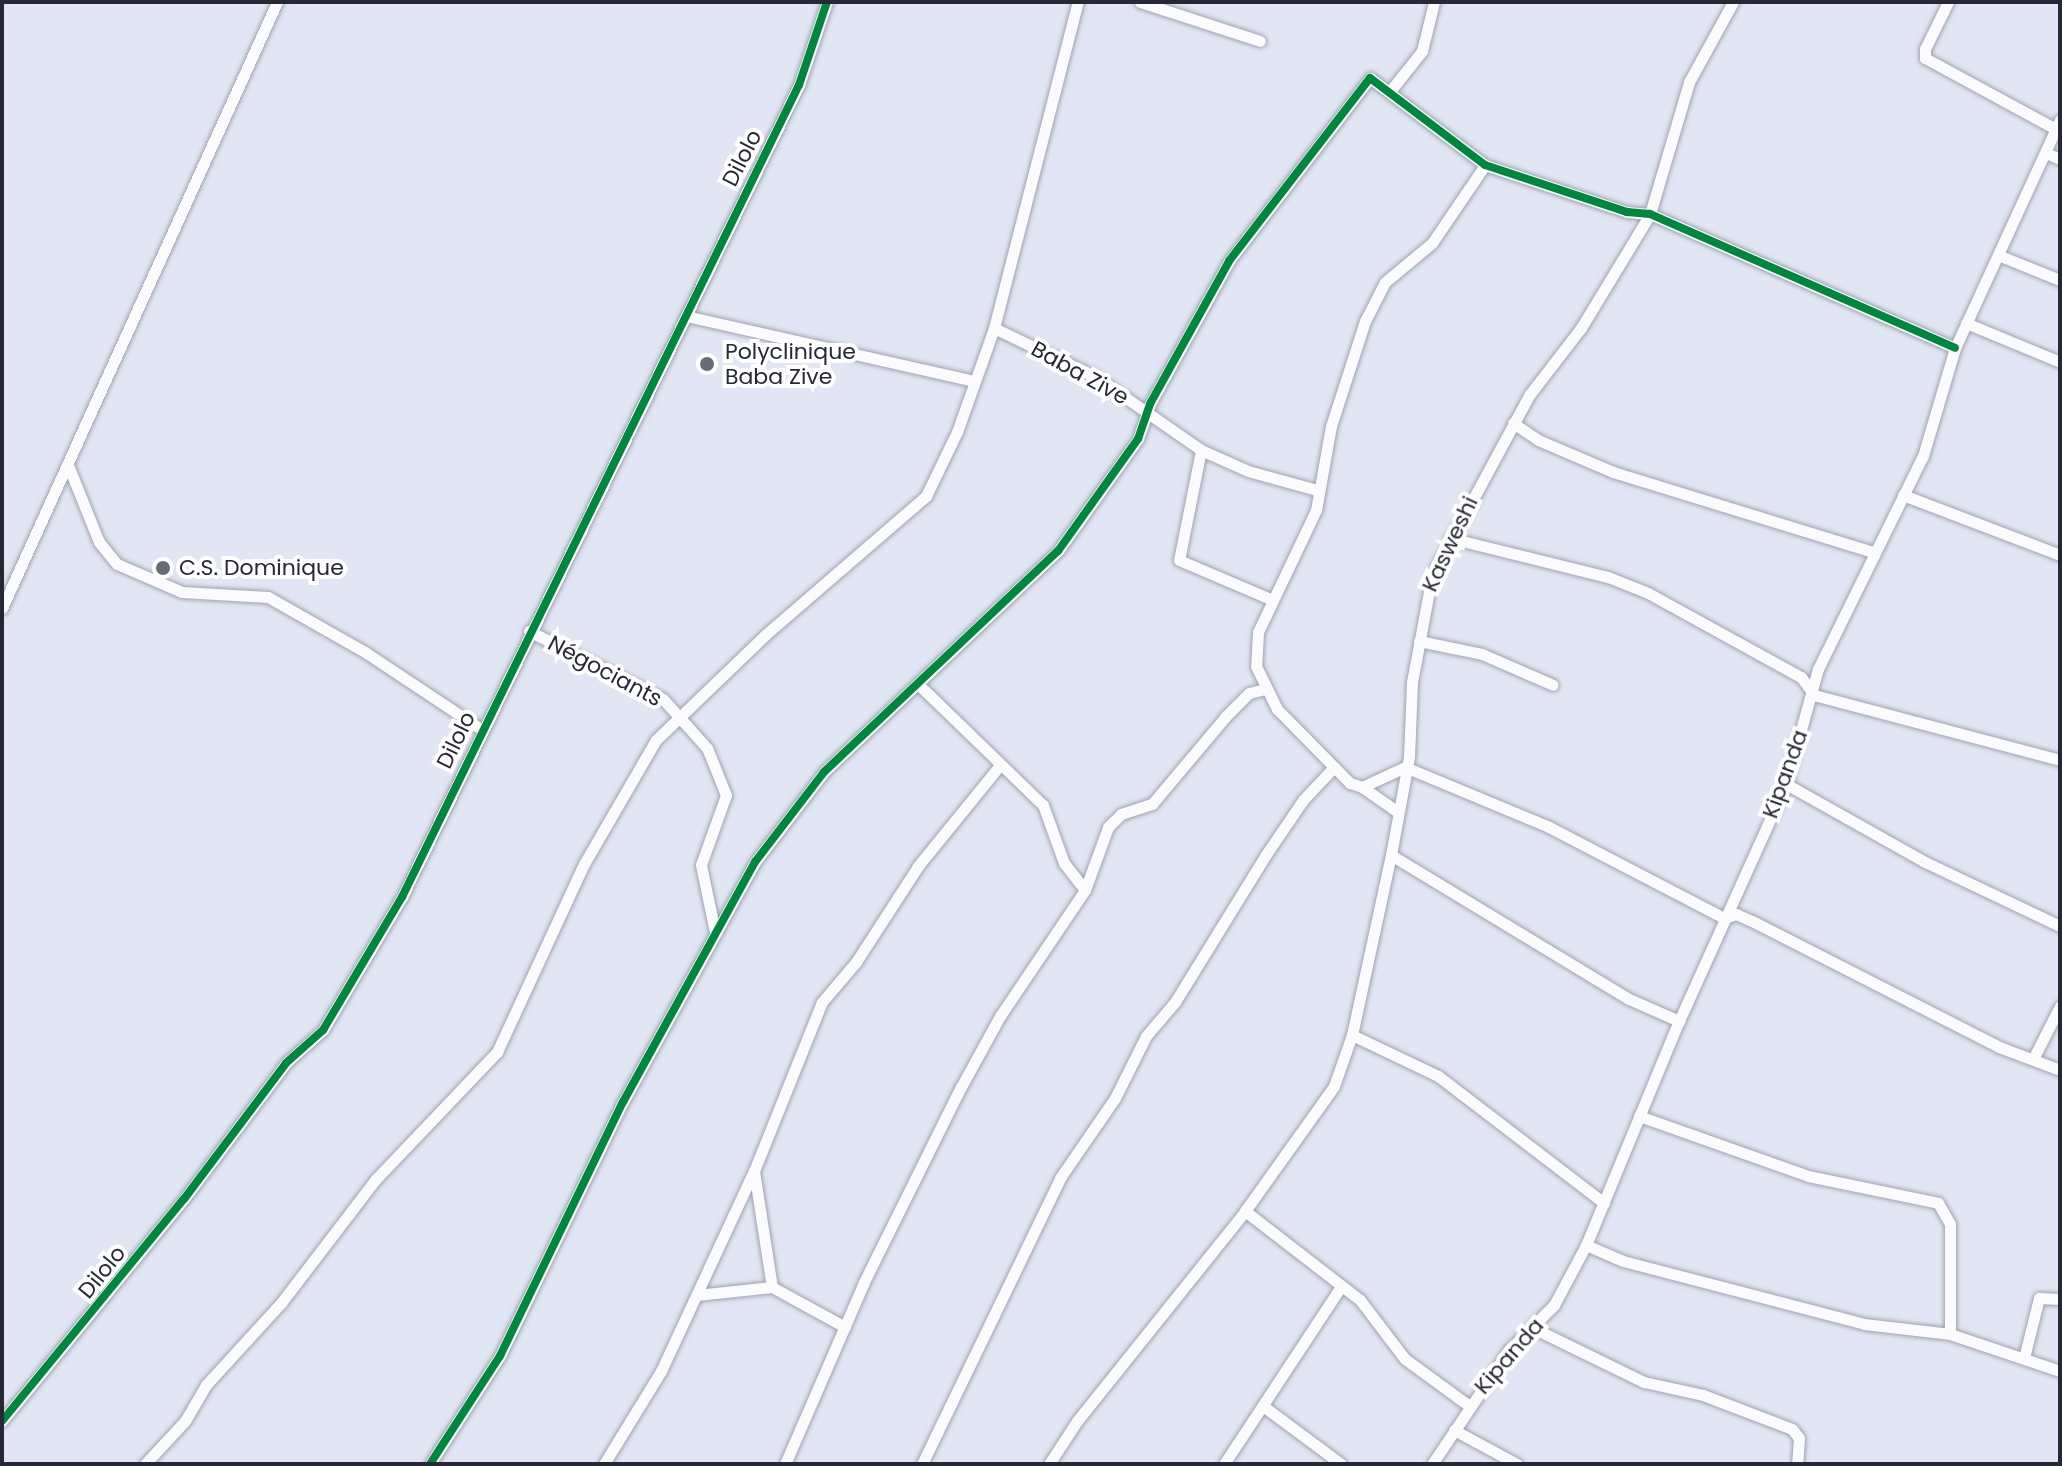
<!DOCTYPE html>
<html>
<head>
<meta charset="utf-8">
<style>
  body { margin:0 }
  #map { position:relative; width:2062px; height:1466px; overflow:hidden; background:#e2e6f4; font-family:Poppins,sans-serif }
  div>[style] { position:absolute }
  .roads { filter:drop-shadow(0 0 2px #9fa3af) drop-shadow(0 0 2px #9fa3af) }
  .street>* { height:11px; margin:-5.5px; padding:0 5.5px; transform-origin:5.5px; border-radius:5.5px; background:#fbfbfd }
  .cycleway>* { height:8px; margin:-4px; padding:0 4px; transform-origin:4px; border-radius:4px; background:#00873e }
  .dots>* { width:22px; height:22px; translate:-50% -50%; box-sizing:border-box; border:4px solid #fff; border-radius:50% }
  span { translate:-50% -50%; white-space:nowrap; text-align:center; line-height:1.15; -webkit-text-stroke:8px #fff; paint-order:stroke }
  .street-label { font-size:22px; color:#262935 }
  .poi-label { font-size:22px; color:#262935 }
  .left { translate:0 -50%; text-align:left }
  .frame { position:absolute; inset:0; border:4px solid #262935; pointer-events:none }
</style>
</head>
<body>
<div id="map">
  <div class="roads">
    <div class="street">
      <div style="left:1140px;top:2px;width:126px;rotate:18deg"></div>
      <div style="left:1948px;top:2px;width:52px;rotate:116.1deg"></div>
      <div style="left:1925px;top:49px;width:9px;rotate:90deg"></div>
      <div style="left:1925px;top:58px;width:149px;rotate:28.5deg"></div>
      <div style="left:1391px;top:90px;width:50px;rotate:-51.5deg"></div>
      <div style="left:1422px;top:51px;width:50px;rotate:-76.2deg"></div>
      <div style="left:2046px;top:153px;width:15px;rotate:23deg"></div>
      <div style="left:1485px;top:165px;width:94px;rotate:124.2deg"></div>
      <div style="left:1432px;top:243px;width:61px;rotate:140.3deg"></div>
      <div style="left:1385px;top:282px;width:44px;rotate:117.1deg"></div>
      <div style="left:1365px;top:321px;width:110px;rotate:107.9deg"></div>
      <div style="left:1331px;top:426px;width:85px;rotate:100.1deg"></div>
      <div style="left:1316px;top:510px;width:135px;rotate:115.4deg"></div>
      <div style="left:1258px;top:632px;width:34px;rotate:93deg"></div>
      <div style="left:1256px;top:666px;width:48px;rotate:64deg"></div>
      <div style="left:1277px;top:709px;width:104px;rotate:45.4deg"></div>
      <div style="left:1350px;top:783px;width:13px;rotate:18deg"></div>
      <div style="left:1362px;top:787px;width:47px;rotate:-24.9deg"></div>
      <div style="left:1405px;top:767px;width:156px;rotate:22.6deg"></div>
      <div style="left:1549px;top:827px;width:197px;rotate:27.5deg"></div>
      <div style="left:1724px;top:918px;width:13px;rotate:-18deg"></div>
      <div style="left:1736px;top:914px;width:17px;rotate:24deg"></div>
      <div style="left:1752px;top:921px;width:277px;rotate:27deg"></div>
      <div style="left:1999px;top:1047px;width:65px;rotate:20.7deg"></div>
      <div style="left:1998px;top:255px;width:67px;rotate:22deg"></div>
      <div style="left:686px;top:316px;width:296px;rotate:12.7deg"></div>
      <div style="left:1966px;top:323px;width:102px;rotate:22.5deg"></div>
      <div style="left:994px;top:328px;width:113px;rotate:25.7deg"></div>
      <div style="left:1096px;top:377px;width:128px;rotate:34.8deg"></div>
      <div style="left:1201px;top:450px;width:51px;rotate:24.1deg"></div>
      <div style="left:1248px;top:471px;width:72px;rotate:15.4deg"></div>
      <div style="left:1513px;top:423px;width:30px;rotate:34deg"></div>
      <div style="left:1538px;top:440px;width:82px;rotate:23.1deg"></div>
      <div style="left:1613px;top:472px;width:272px;rotate:17.1deg"></div>
      <div style="left:1201px;top:450px;width:112px;rotate:101.3deg"></div>
      <div style="left:1179px;top:560px;width:102px;rotate:23.1deg"></div>
      <div style="left:68px;top:465px;width:83px;rotate:68.1deg"></div>
      <div style="left:99px;top:542px;width:28px;rotate:51deg"></div>
      <div style="left:117px;top:564px;width:71px;rotate:23.3deg"></div>
      <div style="left:182px;top:592px;width:86px;rotate:3.3deg"></div>
      <div style="left:268px;top:597px;width:112px;rotate:29.6deg"></div>
      <div style="left:365px;top:652px;width:139px;rotate:33.6deg"></div>
      <div style="left:1903px;top:495px;width:168px;rotate:20.9deg"></div>
      <div style="left:1450px;top:538px;width:163px;rotate:13.9deg"></div>
      <div style="left:1608px;top:577px;width:43px;rotate:21.8deg"></div>
      <div style="left:1648px;top:593px;width:175px;rotate:28.8deg"></div>
      <div style="left:1801px;top:677px;width:22px;rotate:54deg"></div>
      <div style="left:1814px;top:695px;width:254px;rotate:14.8deg"></div>
      <div style="left:2px;top:608px;width:665px;rotate:-65.59deg"></div>
      <div style="left:529px;top:631px;width:150px;rotate:26.9deg"></div>
      <div style="left:663px;top:699px;width:66px;rotate:48.1deg"></div>
      <div style="left:707px;top:748px;width:51px;rotate:68deg"></div>
      <div style="left:726px;top:795px;width:74px;rotate:109.7deg"></div>
      <div style="left:701px;top:865px;width:68px;rotate:78.2deg"></div>
      <div style="left:1419px;top:641px;width:64px;rotate:11.7deg"></div>
      <div style="left:1482px;top:654px;width:77px;rotate:23.6deg"></div>
      <div style="left:919px;top:685px;width:173px;rotate:44.1deg"></div>
      <div style="left:1043px;top:805px;width:62px;rotate:70.1deg"></div>
      <div style="left:1064px;top:863px;width:34px;rotate:52deg"></div>
      <div style="left:1786px;top:784px;width:159px;rotate:29.3deg"></div>
      <div style="left:1925px;top:862px;width:149px;rotate:25.4deg"></div>
      <div style="left:1362px;top:787px;width:44px;rotate:34.8deg"></div>
      <div style="left:1391px;top:855px;width:278px;rotate:31.2deg"></div>
      <div style="left:1629px;top:999px;width:55px;rotate:23.7deg"></div>
      <div style="left:1352px;top:1035px;width:95px;rotate:25.5deg"></div>
      <div style="left:1438px;top:1076px;width:209px;rotate:37.4deg"></div>
      <div style="left:2033px;top:1059px;width:59px;rotate:-63deg"></div>
      <div style="left:1639px;top:1116px;width:179px;rotate:19.5deg"></div>
      <div style="left:1808px;top:1176px;width:133px;rotate:11.7deg"></div>
      <div style="left:1938px;top:1203px;width:24px;rotate:60deg"></div>
      <div style="left:1950px;top:1224px;width:110px;rotate:90deg"></div>
      <div style="left:754px;top:1171px;width:117px;rotate:81.2deg"></div>
      <div style="left:1245px;top:1211px;width:145px;rotate:37.7deg"></div>
      <div style="left:1360px;top:1300px;width:74px;rotate:52.7deg"></div>
      <div style="left:1405px;top:1359px;width:78px;rotate:36.1deg"></div>
      <div style="left:1586px;top:1245px;width:40px;rotate:23.4deg"></div>
      <div style="left:1623px;top:1261px;width:249px;rotate:14.6deg"></div>
      <div style="left:1864px;top:1324px;width:87px;rotate:6.6deg"></div>
      <div style="left:1950px;top:1334px;width:116px;rotate:18.6deg"></div>
      <div style="left:697px;top:1295px;width:75px;rotate:-6.1deg"></div>
      <div style="left:772px;top:1287px;width:83px;rotate:28.7deg"></div>
      <div style="left:1531px;top:1327px;width:126px;rotate:26deg"></div>
      <div style="left:1644px;top:1382px;width:60px;rotate:12.4deg"></div>
      <div style="left:1703px;top:1395px;width:95px;rotate:20.9deg"></div>
      <div style="left:1792px;top:1429px;width:11px;rotate:52deg"></div>
      <div style="left:1799px;top:1438px;width:26px;rotate:94deg"></div>
      <div style="left:2024px;top:1358px;width:62px;rotate:-76deg"></div>
      <div style="left:2039px;top:1298px;width:21px;rotate:3deg"></div>
      <div style="left:1263px;top:1406px;width:97px;rotate:36.6deg"></div>
      <div style="left:2px;top:1421px;width:287px;rotate:-50.7deg"></div>
      <div style="left:184px;top:1199px;width:170px;rotate:-53.1deg"></div>
      <div style="left:286px;top:1063px;width:50px;rotate:-41.7deg"></div>
      <div style="left:323px;top:1030px;width:155px;rotate:-59.3deg"></div>
      <div style="left:402px;top:897px;width:904px;rotate:-63.95deg"></div>
      <div style="left:799px;top:85px;width:88px;rotate:-71.4deg"></div>
      <div style="left:1454px;top:1430px;width:72px;rotate:28.4deg"></div>
      <div style="left:145px;top:1464px;width:59px;rotate:-47.1deg"></div>
      <div style="left:185px;top:1421px;width:42px;rotate:-59.7deg"></div>
      <div style="left:206px;top:1385px;width:111px;rotate:-47.6deg"></div>
      <div style="left:281px;top:1303px;width:155px;rotate:-52.6deg"></div>
      <div style="left:375px;top:1180px;width:177px;rotate:-46.4deg"></div>
      <div style="left:497px;top:1052px;width:207px;rotate:-65.2deg"></div>
      <div style="left:584px;top:864px;width:143px;rotate:-59.9deg"></div>
      <div style="left:656px;top:740px;width:151px;rotate:-43.9deg"></div>
      <div style="left:765px;top:635px;width:213px;rotate:-40.8deg"></div>
      <div style="left:926px;top:496px;width:71px;rotate:-64.2deg"></div>
      <div style="left:957px;top:432px;width:110px;rotate:-70.4deg"></div>
      <div style="left:994px;top:328px;width:337px;rotate:-75.6deg"></div>
      <div style="left:430px;top:1464px;width:129px;rotate:-57.1deg"></div>
      <div style="left:500px;top:1356px;width:282px;rotate:-64.2deg"></div>
      <div style="left:623px;top:1102px;width:274px;rotate:-61.2deg"></div>
      <div style="left:755px;top:862px;width:113px;rotate:-52.5deg"></div>
      <div style="left:824px;top:772px;width:322px;rotate:-43.4deg"></div>
      <div style="left:1058px;top:551px;width:138px;rotate:-54.5deg"></div>
      <div style="left:1138px;top:439px;width:39px;rotate:-71deg"></div>
      <div style="left:1151px;top:402px;width:161px;rotate:-61deg"></div>
      <div style="left:1229px;top:261px;width:231px;rotate:-52.4deg"></div>
      <div style="left:1370px;top:78px;width:144px;rotate:37.1deg"></div>
      <div style="left:1485px;top:165px;width:150px;rotate:18.3deg"></div>
      <div style="left:1627px;top:212px;width:23px;rotate:5deg"></div>
      <div style="left:1650px;top:214px;width:333px;rotate:23.7deg"></div>
      <div style="left:604px;top:1464px;width:109px;rotate:-58.5deg"></div>
      <div style="left:661px;top:1371px;width:221px;rotate:-65.1deg"></div>
      <div style="left:754px;top:1171px;width:182px;rotate:-68.1deg"></div>
      <div style="left:822px;top:1002px;width:52px;rotate:-49.6deg"></div>
      <div style="left:856px;top:962px;width:114px;rotate:-57.1deg"></div>
      <div style="left:918px;top:866px;width:130px;rotate:-50.9deg"></div>
      <div style="left:785px;top:1464px;width:198px;rotate:-66.5deg"></div>
      <div style="left:864px;top:1282px;width:218px;rotate:-63.6deg"></div>
      <div style="left:961px;top:1087px;width:81px;rotate:-61.2deg"></div>
      <div style="left:1000px;top:1016px;width:152px;rotate:-56deg"></div>
      <div style="left:1085px;top:890px;width:67px;rotate:-69.9deg"></div>
      <div style="left:1108px;top:827px;width:18px;rotate:-45deg"></div>
      <div style="left:1121px;top:814px;width:33px;rotate:-18deg"></div>
      <div style="left:1152px;top:804px;width:115px;rotate:-49.9deg"></div>
      <div style="left:1226px;top:716px;width:33px;rotate:-45deg"></div>
      <div style="left:1249px;top:693px;width:16px;rotate:-14deg"></div>
      <div style="left:922px;top:1464px;width:318px;rotate:-64.2deg"></div>
      <div style="left:1060px;top:1178px;width:97px;rotate:-55.5deg"></div>
      <div style="left:1115px;top:1098px;width:69px;rotate:-63.4deg"></div>
      <div style="left:1146px;top:1036px;width:45px;rotate:-49.5deg"></div>
      <div style="left:1175px;top:1002px;width:172px;rotate:-58.3deg"></div>
      <div style="left:1265px;top:856px;width:68px;rotate:-55.8deg"></div>
      <div style="left:1303px;top:800px;width:44px;rotate:-46.8deg"></div>
      <div style="left:1049px;top:1464px;width:51px;rotate:-56.9deg"></div>
      <div style="left:1077px;top:1421px;width:269px;rotate:-51.3deg"></div>
      <div style="left:1245px;top:1211px;width:153px;rotate:-54.5deg"></div>
      <div style="left:1334px;top:1086px;width:54px;rotate:-70.6deg"></div>
      <div style="left:1352px;top:1035px;width:184px;rotate:-77.8deg"></div>
      <div style="left:1391px;top:855px;width:100px;rotate:-79.6deg"></div>
      <div style="left:1409px;top:757px;width:75px;rotate:-87.7deg"></div>
      <div style="left:1412px;top:682px;width:109px;rotate:-79.4deg"></div>
      <div style="left:1432px;top:575px;width:206px;rotate:-61.6deg"></div>
      <div style="left:1530px;top:394px;width:83px;rotate:-52.3deg"></div>
      <div style="left:1581px;top:328px;width:133px;rotate:-58.8deg"></div>
      <div style="left:1650px;top:214px;width:138px;rotate:-73.5deg"></div>
      <div style="left:1689px;top:82px;width:91px;rotate:-61.2deg"></div>
      <div style="left:1224px;top:1464px;width:211px;rotate:-56.6deg"></div>
      <div style="left:1432px;top:1464px;width:138px;rotate:-56deg"></div>
      <div style="left:1509px;top:1350px;width:64px;rotate:-45deg"></div>
      <div style="left:1554px;top:1305px;width:68px;rotate:-61.9deg"></div>
      <div style="left:1586px;top:1245px;width:243px;rotate:-67.5deg"></div>
      <div style="left:1679px;top:1021px;width:260px;rotate:-65.7deg"></div>
      <div style="left:1786px;top:784px;width:119px;rotate:-74.5deg"></div>
      <div style="left:1818px;top:669px;width:237px;rotate:-63.8deg"></div>
      <div style="left:1923px;top:456px;width:113px;rotate:-73.5deg"></div>
      <div style="left:1955px;top:348px;width:251px;rotate:-65.3deg"></div>
    </div>
  </div>
  <div class="cycleway">
    <div style="left:2px;top:1421px;width:287px;rotate:-50.7deg"></div>
    <div style="left:184px;top:1199px;width:170px;rotate:-53.1deg"></div>
    <div style="left:286px;top:1063px;width:50px;rotate:-41.7deg"></div>
    <div style="left:323px;top:1030px;width:155px;rotate:-59.3deg"></div>
    <div style="left:402px;top:897px;width:904px;rotate:-63.95deg"></div>
    <div style="left:799px;top:85px;width:88px;rotate:-71.4deg"></div>
    <div style="left:430px;top:1464px;width:129px;rotate:-57.1deg"></div>
    <div style="left:500px;top:1356px;width:282px;rotate:-64.2deg"></div>
    <div style="left:623px;top:1102px;width:274px;rotate:-61.2deg"></div>
    <div style="left:755px;top:862px;width:113px;rotate:-52.5deg"></div>
    <div style="left:824px;top:772px;width:322px;rotate:-43.4deg"></div>
    <div style="left:1058px;top:551px;width:138px;rotate:-54.5deg"></div>
    <div style="left:1138px;top:439px;width:39px;rotate:-71deg"></div>
    <div style="left:1151px;top:402px;width:161px;rotate:-61deg"></div>
    <div style="left:1229px;top:261px;width:231px;rotate:-52.4deg"></div>
    <div style="left:1370px;top:78px;width:144px;rotate:37.1deg"></div>
    <div style="left:1485px;top:165px;width:150px;rotate:18.3deg"></div>
    <div style="left:1627px;top:212px;width:23px;rotate:5deg"></div>
    <div style="left:1650px;top:214px;width:333px;rotate:23.7deg"></div>
  </div>
  <div class="dots">
    <div style="left:707px;top:364px;background:#686b78"></div>
    <div style="left:163px;top:568px;background:#686b78"></div>
  </div>
  <div class="street-label">
    <span style="left:742px;top:158px;rotate:-63deg">Dilolo</span>
    <span style="left:1080px;top:373px;rotate:29deg">Baba Zive</span>
    <span style="left:1450px;top:544px;rotate:-65deg">Kasweshi</span>
    <span style="left:605px;top:671px;rotate:28deg">Négociants</span>
    <span style="left:456px;top:740px;rotate:-64deg">Dilolo</span>
    <span style="left:1785px;top:774px;rotate:-70deg">Kipanda</span>
    <span style="left:102px;top:1272px;rotate:-51deg">Dilolo</span>
    <span style="left:1509px;top:1356px;rotate:-49deg">Kipanda</span>
  </div>
  <div class="poi-label">
    <span class="left" style="left:725px;top:364px">Polyclinique<br>Baba Zive</span>
    <span class="left" style="left:179px;top:568px">C.S. Dominique</span>
  </div>
  <div class="frame"></div>
</div>
</body>
</html>
